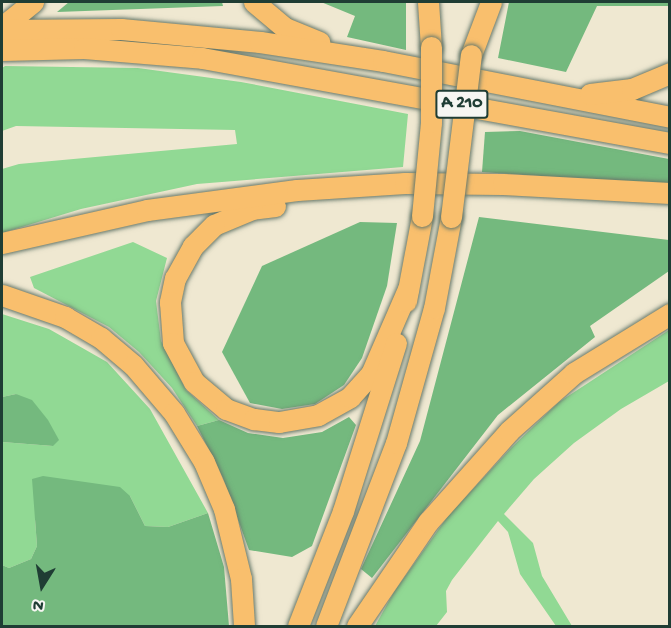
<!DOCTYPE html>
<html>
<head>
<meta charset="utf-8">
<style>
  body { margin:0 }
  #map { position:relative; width:671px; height:628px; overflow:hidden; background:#efe8d1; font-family:"Gochi Hand",sans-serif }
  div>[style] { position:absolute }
  .green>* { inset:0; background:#91d994 }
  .forest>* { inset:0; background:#74b97e }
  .roads { filter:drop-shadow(0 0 2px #68796b) drop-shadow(0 0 2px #68796b) }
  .motorway>* { height:21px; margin:-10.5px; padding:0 10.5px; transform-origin:10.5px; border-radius:10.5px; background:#f9bf6d }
  .bridges { filter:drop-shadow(0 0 2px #68796b) drop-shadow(0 0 2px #68796b) }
  .motorway-bridge>* { height:21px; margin:-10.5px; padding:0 10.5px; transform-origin:10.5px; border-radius:10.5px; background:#f9bf6d }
  span { translate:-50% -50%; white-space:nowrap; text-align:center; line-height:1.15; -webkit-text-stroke:4.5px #f6f6f2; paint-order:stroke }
  .shield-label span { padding:2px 4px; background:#f6f6f2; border:2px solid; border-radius:4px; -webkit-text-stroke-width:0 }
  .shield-label { font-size:18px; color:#1f3d34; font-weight:700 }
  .frame { position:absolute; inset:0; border:3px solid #1f3d34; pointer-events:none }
  .north { position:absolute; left:12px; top:556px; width:60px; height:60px; -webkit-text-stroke:4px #f6f6f2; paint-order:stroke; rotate:191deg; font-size:16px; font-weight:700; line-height:24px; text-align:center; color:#1f3d34 }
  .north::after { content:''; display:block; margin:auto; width:21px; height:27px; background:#1f3d34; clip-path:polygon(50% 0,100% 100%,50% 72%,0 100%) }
</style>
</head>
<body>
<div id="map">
  <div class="green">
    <div style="clip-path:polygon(5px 66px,138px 68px,241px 82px,408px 114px,403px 167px,197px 184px,81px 209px,2px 233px,2px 169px,19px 164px,237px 144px,235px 130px,16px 126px,2px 131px,2px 68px)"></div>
    <div style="clip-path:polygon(133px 242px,167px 258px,156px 301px,161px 341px,186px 390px,219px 420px,197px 426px,172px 388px,139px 352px,109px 327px,34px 288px,30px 277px)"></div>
    <div style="clip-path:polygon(2px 314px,49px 329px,107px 362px,150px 409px,208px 513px,168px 527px,145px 526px,130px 496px,35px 519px,37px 546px,31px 559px,9px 568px,2px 565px,2px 442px,53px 446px,16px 394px,2px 397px)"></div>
    <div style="clip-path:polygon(669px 330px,669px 381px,621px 409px,574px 443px,534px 479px,504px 514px,533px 543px,542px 576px,572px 626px,556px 626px,520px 574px,508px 532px,498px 521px,452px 580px,446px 591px,447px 612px,436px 626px,375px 626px,394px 592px,448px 516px,512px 447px,559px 402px)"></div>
  </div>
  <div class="forest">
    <div style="clip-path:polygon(69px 2px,222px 2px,223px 6px,57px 12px)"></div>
    <div style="clip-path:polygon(321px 2px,406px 2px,406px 50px,347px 37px,355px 16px)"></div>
    <div style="clip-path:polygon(509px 2px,669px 2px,670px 6px,597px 6px,566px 72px,498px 58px)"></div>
    <div style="clip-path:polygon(520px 131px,669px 159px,669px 185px,482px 172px,485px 132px)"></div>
    <div style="clip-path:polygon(479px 217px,669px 240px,669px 271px,590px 326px,595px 337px,498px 415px,372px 578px,361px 569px,420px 441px)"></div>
    <div style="clip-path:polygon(360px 222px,397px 223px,387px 286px,362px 358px,344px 385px,315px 404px,282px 409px,250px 403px,222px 352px,262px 266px)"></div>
    <div style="clip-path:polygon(16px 394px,32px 400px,48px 420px,59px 440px,53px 446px,2px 442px,2px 397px)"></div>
    <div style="clip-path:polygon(349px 417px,356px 425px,312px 546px,292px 557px,249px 550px,223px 478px,197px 426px,219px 420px,248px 433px,283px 438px,322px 432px)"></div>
    <div style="clip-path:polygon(43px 476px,120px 487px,130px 496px,145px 526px,168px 527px,208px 513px,224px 567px,229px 626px,2px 626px,2px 565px,9px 568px,31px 559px,37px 546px,32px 479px)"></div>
  </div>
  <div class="roads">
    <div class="motorway">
      <div style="left:254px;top:2px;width:40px;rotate:40deg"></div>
      <div style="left:285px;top:28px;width:37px;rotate:22deg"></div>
      <div style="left:428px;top:2px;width:45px;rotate:86.2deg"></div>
      <div style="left:2px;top:27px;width:40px;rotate:-39deg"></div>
      <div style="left:2px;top:30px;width:119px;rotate:-0.5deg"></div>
      <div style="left:121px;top:29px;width:140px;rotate:5.3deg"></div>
      <div style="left:260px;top:42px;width:124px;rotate:8.8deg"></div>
      <div style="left:383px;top:61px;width:292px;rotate:11deg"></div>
      <div style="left:2px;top:50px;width:82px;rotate:-1.4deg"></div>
      <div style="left:84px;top:48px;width:118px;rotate:4.8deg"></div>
      <div style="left:202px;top:58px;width:476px;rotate:10.3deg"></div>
      <div style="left:471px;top:55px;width:57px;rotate:-69.3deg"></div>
      <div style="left:590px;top:94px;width:42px;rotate:-6.8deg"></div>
      <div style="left:632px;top:89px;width:41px;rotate:-22.8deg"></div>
      <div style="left:275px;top:206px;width:23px;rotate:173deg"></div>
      <div style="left:252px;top:209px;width:41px;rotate:157.2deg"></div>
      <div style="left:214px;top:225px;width:30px;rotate:135deg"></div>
      <div style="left:193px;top:246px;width:37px;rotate:119deg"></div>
      <div style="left:175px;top:278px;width:25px;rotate:102deg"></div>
      <div style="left:170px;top:302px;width:41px;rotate:85.8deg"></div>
      <div style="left:173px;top:343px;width:44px;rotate:61.7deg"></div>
      <div style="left:194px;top:382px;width:42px;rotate:40.2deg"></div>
      <div style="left:226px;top:409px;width:30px;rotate:20deg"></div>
      <div style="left:254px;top:419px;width:25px;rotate:7deg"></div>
      <div style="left:279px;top:422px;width:40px;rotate:-10deg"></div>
      <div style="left:318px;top:415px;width:37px;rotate:-29deg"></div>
      <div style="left:350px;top:397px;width:31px;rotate:-48deg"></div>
      <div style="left:371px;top:374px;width:93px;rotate:-66.5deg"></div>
      <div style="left:2px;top:243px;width:149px;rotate:-12.8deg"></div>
      <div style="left:147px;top:210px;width:151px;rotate:-7.6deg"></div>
      <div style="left:297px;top:190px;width:108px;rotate:-3.7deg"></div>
      <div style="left:405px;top:183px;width:98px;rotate:0.6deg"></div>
      <div style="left:503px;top:184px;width:167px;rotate:3.1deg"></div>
      <div style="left:2px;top:295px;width:67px;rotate:19.2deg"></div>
      <div style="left:65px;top:317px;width:42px;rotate:30.3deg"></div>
      <div style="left:101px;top:338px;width:42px;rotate:40.2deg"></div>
      <div style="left:133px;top:365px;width:63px;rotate:49.5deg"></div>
      <div style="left:174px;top:413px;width:57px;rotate:58.5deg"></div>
      <div style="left:204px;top:462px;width:51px;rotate:66.9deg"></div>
      <div style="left:224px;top:509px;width:72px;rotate:76.3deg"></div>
      <div style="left:241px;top:579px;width:47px;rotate:86.3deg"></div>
      <div style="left:406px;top:301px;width:86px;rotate:-79.3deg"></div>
      <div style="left:298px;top:626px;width:123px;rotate:-68.6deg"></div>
      <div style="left:343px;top:511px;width:176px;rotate:-72.5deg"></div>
      <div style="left:326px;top:626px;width:196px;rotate:-69.1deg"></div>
      <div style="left:396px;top:443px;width:140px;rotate:-74.3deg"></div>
      <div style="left:434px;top:308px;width:93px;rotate:-79.4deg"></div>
      <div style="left:357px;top:626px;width:126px;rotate:-55.7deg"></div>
      <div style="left:428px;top:522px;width:122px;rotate:-48.3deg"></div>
      <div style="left:509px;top:431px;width:87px;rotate:-41.7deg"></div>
      <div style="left:574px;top:373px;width:113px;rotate:-31.6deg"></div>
    </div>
  </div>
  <div class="bridges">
    <div class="motorway-bridge">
      <div style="left:422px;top:216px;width:94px;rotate:-84.5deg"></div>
      <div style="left:431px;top:122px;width:75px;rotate:-90deg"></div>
      <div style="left:451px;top:217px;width:163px;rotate:-83deg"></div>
    </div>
  </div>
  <div class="shield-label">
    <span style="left:462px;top:104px">A 210</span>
  </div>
  <div class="frame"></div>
  <div class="north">N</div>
</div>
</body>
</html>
